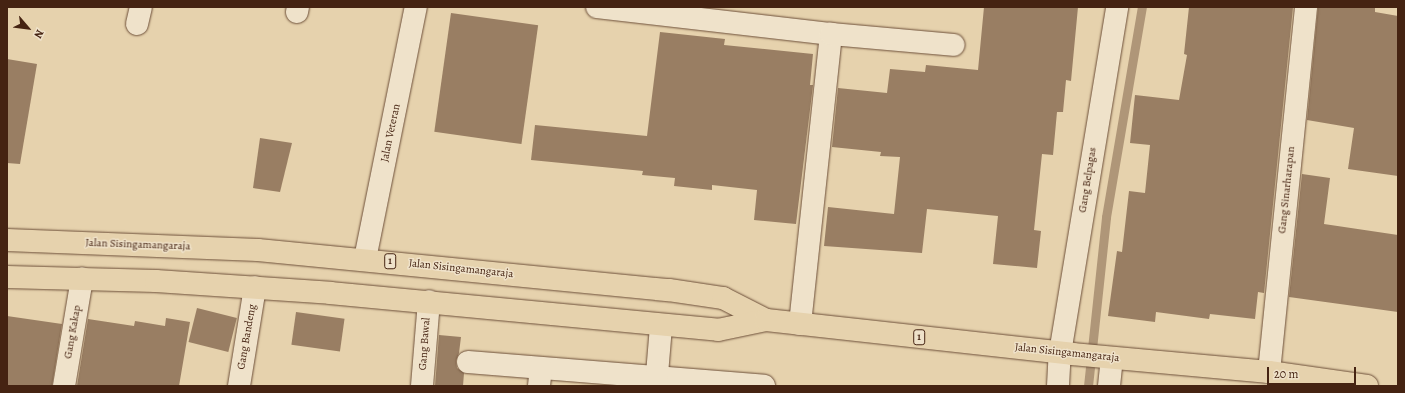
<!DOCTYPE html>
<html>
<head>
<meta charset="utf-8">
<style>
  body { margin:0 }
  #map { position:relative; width:1405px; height:393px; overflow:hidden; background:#e6d2ad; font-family:Alegreya,serif }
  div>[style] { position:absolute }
  .stream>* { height:9px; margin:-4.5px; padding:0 4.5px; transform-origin:4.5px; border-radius:4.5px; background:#af9678 }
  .building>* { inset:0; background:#997e63; transform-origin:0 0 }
  .roads { filter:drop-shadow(0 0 1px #6d4f39) drop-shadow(0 0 1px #6d4f39) }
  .minor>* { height:22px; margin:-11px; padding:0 11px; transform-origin:11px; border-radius:11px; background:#efe2ca }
  .highway>* { height:22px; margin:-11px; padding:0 11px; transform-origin:11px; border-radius:11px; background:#e6d2ad }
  span { translate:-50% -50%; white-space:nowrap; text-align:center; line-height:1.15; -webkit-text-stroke:3px #efe2ca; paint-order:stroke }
  .shield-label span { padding:1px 3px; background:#efe2ca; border:1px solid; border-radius:3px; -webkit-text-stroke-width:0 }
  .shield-label { font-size:10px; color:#452312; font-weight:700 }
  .street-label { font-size:11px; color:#452312 }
  .frame { position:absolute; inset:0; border:8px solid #452312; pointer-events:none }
  .north { position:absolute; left:8px; top:8px; width:40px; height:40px; -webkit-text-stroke:3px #efe2ca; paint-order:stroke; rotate:118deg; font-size:11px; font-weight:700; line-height:16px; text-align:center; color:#452312 }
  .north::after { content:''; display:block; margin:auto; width:14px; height:18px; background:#452312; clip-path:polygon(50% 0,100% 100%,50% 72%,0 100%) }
  .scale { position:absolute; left:1267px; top:367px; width:89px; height:18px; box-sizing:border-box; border:2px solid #452312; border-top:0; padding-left:5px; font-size:12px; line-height:14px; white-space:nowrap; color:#452312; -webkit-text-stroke:3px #efe2ca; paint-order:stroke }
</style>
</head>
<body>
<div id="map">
  <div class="stream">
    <div style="left:1088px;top:386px;width:170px;rotate:-83.9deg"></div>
    <div style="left:1106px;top:217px;width:213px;rotate:-80.3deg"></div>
  </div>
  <div class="building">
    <div style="clip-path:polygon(984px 7px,1078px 7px,1071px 81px,1066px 80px,1063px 112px,1057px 112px,1053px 155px,1042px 154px,1034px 230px,1041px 231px,1037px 268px,993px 264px,998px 216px,927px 209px,922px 253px,824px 246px,828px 207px,894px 214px,900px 157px,880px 156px,881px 152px,832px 147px,838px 88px,887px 93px,890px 69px,925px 72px,926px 65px,978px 70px)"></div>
    <div style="clip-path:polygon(1189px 7px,1293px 7px,1264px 293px,1258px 292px,1255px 319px,1210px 314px,1209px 319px,1156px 312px,1155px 322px,1108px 316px,1117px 251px,1122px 252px,1129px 191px,1145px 193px,1150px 145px,1130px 143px,1135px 95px,1179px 100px,1187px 55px,1184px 54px)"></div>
    <div style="clip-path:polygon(1318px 7px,1375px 7px,1375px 12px,1398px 16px,1398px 176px,1348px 169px,1354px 128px,1307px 120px)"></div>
    <div style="left:451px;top:13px;width:88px;height:120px;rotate:8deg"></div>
    <div style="clip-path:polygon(660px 32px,725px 39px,724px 45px,813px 54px,810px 85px,813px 85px,796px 224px,754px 220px,757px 190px,712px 185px,712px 190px,674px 186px,675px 178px,642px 175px,643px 171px,531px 160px,535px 125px,647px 136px)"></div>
    <div style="clip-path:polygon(7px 59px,37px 64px,20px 164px,7px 163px)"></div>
    <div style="clip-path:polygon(260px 138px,292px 143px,280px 192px,253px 188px)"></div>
    <div style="clip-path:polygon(1302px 174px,1330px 178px,1324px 224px,1398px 235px,1398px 312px,1289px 297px)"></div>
    <div style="left:197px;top:308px;width:41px;height:35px;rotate:14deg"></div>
    <div style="left:296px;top:312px;width:49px;height:33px;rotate:8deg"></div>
    <div style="clip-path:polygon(7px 316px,62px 324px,52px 386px,7px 386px)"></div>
    <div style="clip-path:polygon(166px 318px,190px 322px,179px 386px,77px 386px,88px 319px,134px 326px,135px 321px,165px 326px)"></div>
    <div style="clip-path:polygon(439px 335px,461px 337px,459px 353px,456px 361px,457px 368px,464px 373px,463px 386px,435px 386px)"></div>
  </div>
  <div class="roads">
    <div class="minor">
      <div style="left:597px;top:7px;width:236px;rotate:6.6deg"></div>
      <div style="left:297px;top:12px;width:5px;rotate:-79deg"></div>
      <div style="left:137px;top:24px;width:17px;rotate:-77deg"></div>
      <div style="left:365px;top:259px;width:257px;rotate:-78.6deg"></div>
      <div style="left:800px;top:324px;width:292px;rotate:-83.9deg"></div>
      <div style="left:831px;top:34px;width:123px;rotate:5.1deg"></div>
      <div style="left:468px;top:362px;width:297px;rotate:4.6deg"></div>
      <div style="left:1269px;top:372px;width:367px;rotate:-84.2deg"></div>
      <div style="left:64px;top:386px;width:109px;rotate:-80.5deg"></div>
      <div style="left:239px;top:386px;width:100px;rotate:-80.8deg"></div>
      <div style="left:422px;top:386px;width:85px;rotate:-85.3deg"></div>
      <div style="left:539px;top:386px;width:18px;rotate:-84deg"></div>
      <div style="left:656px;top:386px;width:60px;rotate:-85.2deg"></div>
      <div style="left:1058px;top:386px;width:33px;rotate:-87deg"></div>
      <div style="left:1060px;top:353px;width:351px;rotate:-80.6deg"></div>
      <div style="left:1109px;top:386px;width:28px;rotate:-84deg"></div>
    </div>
    <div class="highway">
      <div style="left:7px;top:240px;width:251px;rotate:2.3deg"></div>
      <div style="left:258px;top:250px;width:413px;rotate:5.6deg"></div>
      <div style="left:669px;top:290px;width:55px;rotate:8.4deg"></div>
      <div style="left:723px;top:298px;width:48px;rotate:27.1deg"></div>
      <div style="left:7px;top:277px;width:149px;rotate:1.5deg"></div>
      <div style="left:156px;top:281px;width:174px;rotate:3.9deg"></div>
      <div style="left:330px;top:293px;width:390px;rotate:5.4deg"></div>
      <div style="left:718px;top:330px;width:49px;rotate:-11.8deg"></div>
      <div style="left:766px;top:320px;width:308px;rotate:6.3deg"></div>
      <div style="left:1072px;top:354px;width:198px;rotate:5.2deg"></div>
      <div style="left:1269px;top:372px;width:99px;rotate:8.1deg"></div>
    </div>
  </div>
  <div class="shield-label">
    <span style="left:390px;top:261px">1</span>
    <span style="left:919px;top:337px">1</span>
  </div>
  <div class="street-label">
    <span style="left:391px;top:133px;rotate:-78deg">Jalan Veteran</span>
    <span style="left:1088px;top:180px;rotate:-81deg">Gang Belpagas</span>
    <span style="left:1287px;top:190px;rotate:-84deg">Gang Sinarharapan</span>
    <span style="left:138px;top:245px;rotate:2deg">Jalan Sisingamangaraja</span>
    <span style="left:461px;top:269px;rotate:6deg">Jalan Sisingamangaraja</span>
    <span style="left:73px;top:332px;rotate:-80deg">Gang Kakap</span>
    <span style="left:247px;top:337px;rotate:-80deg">Gang Bandeng</span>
    <span style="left:425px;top:344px;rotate:-86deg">Gang Bawal</span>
    <span style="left:1067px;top:353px;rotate:6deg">Jalan Sisingamangaraja</span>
  </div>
  <div class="frame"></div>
  <div class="north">N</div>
  <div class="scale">20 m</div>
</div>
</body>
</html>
